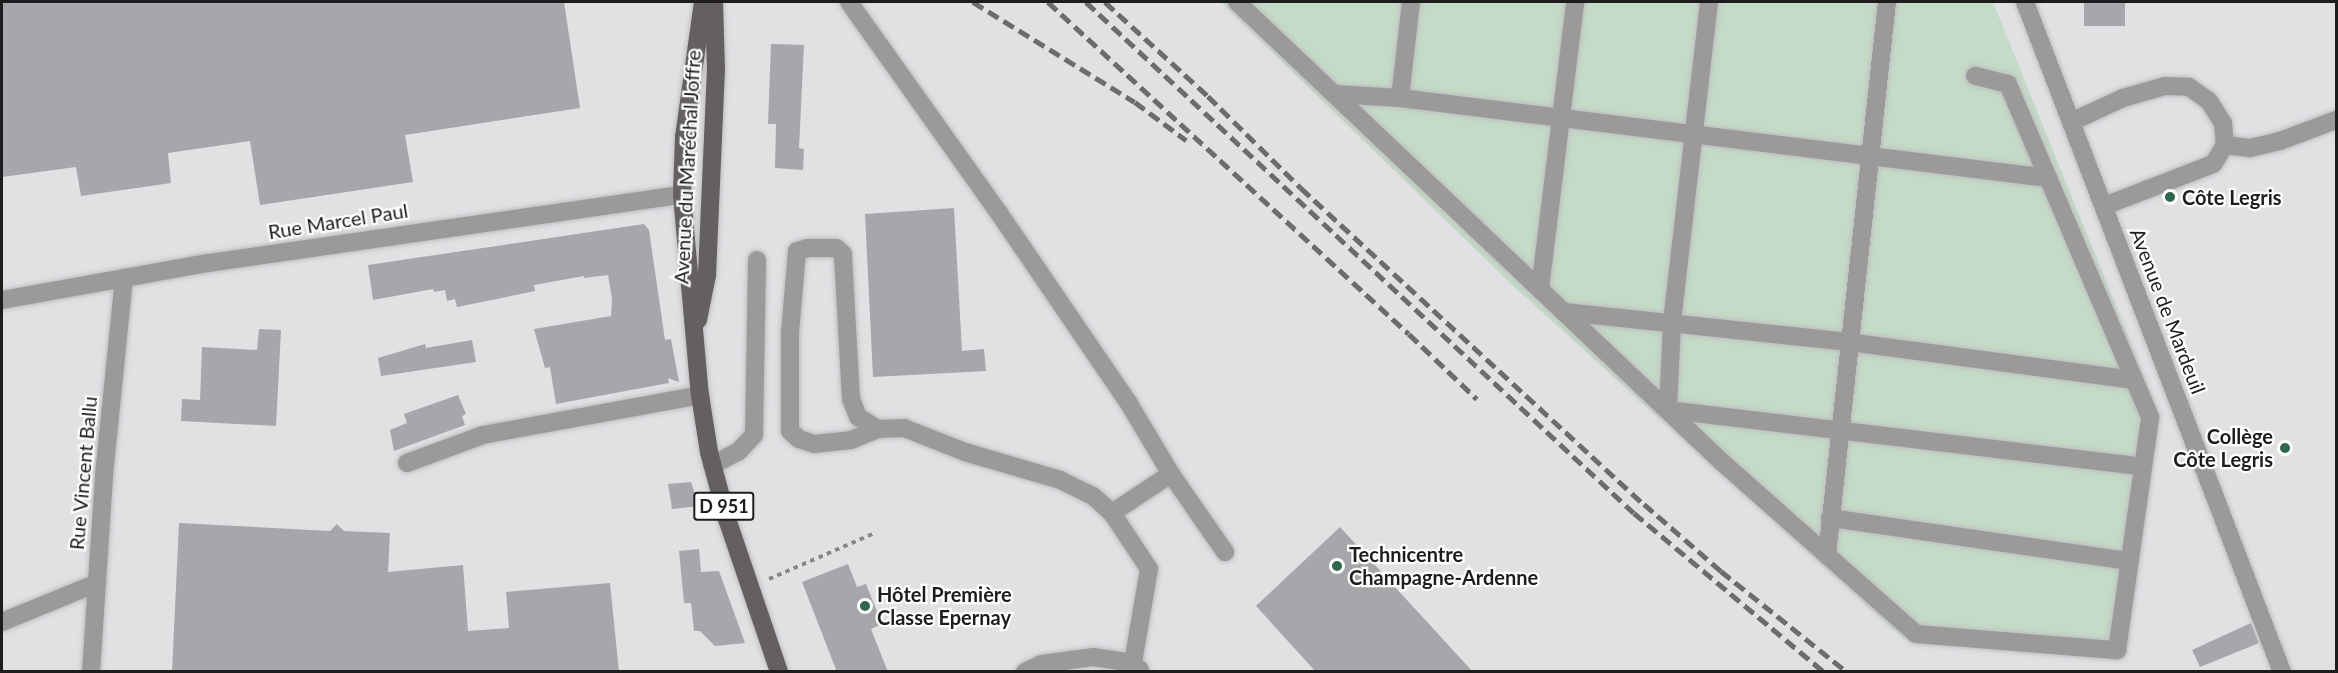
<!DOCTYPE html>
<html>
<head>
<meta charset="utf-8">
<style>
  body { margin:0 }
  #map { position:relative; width:2338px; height:673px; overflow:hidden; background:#e1e0e3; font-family:Lato,sans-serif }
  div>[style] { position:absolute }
  .green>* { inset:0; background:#c4dbc7 }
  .building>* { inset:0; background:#a7a6aa; transform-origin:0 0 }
  .path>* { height:4px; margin-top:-2px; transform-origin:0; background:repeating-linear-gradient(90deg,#868688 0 4.5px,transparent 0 9px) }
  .roads { filter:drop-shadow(0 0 2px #bebdc0) drop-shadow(0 0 2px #bebdc0) }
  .minor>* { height:18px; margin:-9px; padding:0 9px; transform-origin:9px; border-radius:9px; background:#9c9a99 }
  .major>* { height:18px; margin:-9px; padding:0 9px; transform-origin:9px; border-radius:9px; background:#63605f }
  .rail>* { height:4.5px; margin-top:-2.25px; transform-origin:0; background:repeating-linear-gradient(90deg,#6c6b6d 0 12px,transparent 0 18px) }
  .dots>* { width:16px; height:16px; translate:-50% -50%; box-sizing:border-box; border:3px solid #fff; border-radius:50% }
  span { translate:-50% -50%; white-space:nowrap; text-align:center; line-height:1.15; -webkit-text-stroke:4.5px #fff; paint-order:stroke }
  .shield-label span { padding:2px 4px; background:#fff; border:2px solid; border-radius:4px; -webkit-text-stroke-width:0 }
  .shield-label { font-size:18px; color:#1d1d1e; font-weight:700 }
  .street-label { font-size:20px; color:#1d1d1e }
  .poi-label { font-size:20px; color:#1d1d1e; font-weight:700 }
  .left { translate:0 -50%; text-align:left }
  .right { translate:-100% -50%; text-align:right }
  .frame { position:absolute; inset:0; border:3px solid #1d1d1e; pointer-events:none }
</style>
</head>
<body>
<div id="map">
  <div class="green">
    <div style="clip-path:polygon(1221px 2px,1993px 2px,2160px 415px,2127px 653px,1904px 639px,1512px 285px)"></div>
  </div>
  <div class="building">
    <div style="clip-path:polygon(2px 2px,564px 2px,580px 108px,405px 135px,413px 182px,260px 205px,250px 141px,168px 153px,171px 183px,81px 196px,76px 167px,2px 177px)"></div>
    <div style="left:2084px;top:2px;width:41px;height:24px"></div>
    <div style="clip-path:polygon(771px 44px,804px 45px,799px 148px,804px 149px,803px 170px,775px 168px,776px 124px,768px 124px)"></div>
    <div style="clip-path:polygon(954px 208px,962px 351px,984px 349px,986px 371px,873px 377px,865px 214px)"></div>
    <div style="clip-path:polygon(644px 224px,649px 230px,665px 340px,671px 339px,679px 382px,668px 378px,669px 383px,556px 404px,550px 367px,545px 368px,534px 329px,611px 316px,612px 299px,608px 275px,584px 278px,584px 276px,534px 285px,535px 291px,457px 307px,455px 299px,447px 301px,445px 290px,434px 292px,433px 289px,373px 300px,368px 265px)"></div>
    <div style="clip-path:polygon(259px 329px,281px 330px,276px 426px,181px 421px,182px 399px,200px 400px,202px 347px,257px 350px)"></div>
    <div style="clip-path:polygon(472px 340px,476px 362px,381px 376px,378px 358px,425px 344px,426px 348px)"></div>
    <div style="clip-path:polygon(458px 395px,466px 414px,462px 416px,465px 425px,394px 451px,390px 430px,407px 423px,404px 414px)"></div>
    <div style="clip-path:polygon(691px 482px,699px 506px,672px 509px,668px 484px)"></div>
    <div style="clip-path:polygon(179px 523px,330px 531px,337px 524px,344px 531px,390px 533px,388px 572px,463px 565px,468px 631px,509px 628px,506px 592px,610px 583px,619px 672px,172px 672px)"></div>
    <div style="clip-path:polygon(1340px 527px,1473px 672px,1316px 672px,1256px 606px)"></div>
    <div style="clip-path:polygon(699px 549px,701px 572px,719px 571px,745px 643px,715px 646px,700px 631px,694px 631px,691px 603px,684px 603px,679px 551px)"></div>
    <div style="clip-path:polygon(848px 564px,857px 587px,866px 584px,882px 624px,871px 629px,888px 672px,837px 672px,802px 582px)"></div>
    <div style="clip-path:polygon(2251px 623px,2259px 643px,2200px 667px,2192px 650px)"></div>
  </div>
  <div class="path">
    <div style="left:769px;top:579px;width:116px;rotate:-23.5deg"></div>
  </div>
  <div class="roads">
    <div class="minor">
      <div style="left:849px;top:2px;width:259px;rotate:54.6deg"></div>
      <div style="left:999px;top:213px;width:229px;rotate:55.7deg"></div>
      <div style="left:1128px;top:402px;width:84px;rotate:59.2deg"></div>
      <div style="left:1171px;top:474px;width:95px;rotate:55.3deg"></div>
      <div style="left:1237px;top:2px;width:670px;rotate:43.49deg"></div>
      <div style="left:1723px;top:463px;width:258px;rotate:41.5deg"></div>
      <div style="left:1916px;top:634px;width:202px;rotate:4.6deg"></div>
      <div style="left:2117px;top:650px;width:235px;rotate:-81.9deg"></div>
      <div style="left:2150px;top:417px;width:362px;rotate:-113.1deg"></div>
      <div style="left:2008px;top:84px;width:34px;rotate:-166deg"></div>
      <div style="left:1709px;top:2px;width:324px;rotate:96.6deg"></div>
      <div style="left:1672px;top:324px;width:86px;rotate:92.7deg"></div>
      <div style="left:1668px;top:410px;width:478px;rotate:6.8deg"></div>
      <div style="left:2025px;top:2px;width:718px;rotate:69.01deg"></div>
      <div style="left:1335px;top:94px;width:65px;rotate:3.5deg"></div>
      <div style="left:1400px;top:98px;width:653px;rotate:7.04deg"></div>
      <div style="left:1400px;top:98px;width:97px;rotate:-83.5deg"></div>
      <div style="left:2071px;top:122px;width:57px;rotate:-24.8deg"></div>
      <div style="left:2123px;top:98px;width:44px;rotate:-15.9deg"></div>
      <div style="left:2165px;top:86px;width:24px;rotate:2deg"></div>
      <div style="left:2189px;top:87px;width:24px;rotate:35deg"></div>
      <div style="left:2209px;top:101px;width:26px;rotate:58deg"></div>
      <div style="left:2223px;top:123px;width:22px;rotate:85deg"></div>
      <div style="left:2225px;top:145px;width:22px;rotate:122deg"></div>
      <div style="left:2213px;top:164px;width:117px;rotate:158.9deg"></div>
      <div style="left:2225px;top:145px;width:25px;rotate:7deg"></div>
      <div style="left:2250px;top:148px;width:31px;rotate:-13deg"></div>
      <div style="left:2280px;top:141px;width:60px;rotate:-20.6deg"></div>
      <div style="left:1540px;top:289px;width:289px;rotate:-83deg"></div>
      <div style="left:2px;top:300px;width:209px;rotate:-10.2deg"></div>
      <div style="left:208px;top:263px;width:479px;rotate:-8.2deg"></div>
      <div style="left:1564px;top:312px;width:287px;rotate:6deg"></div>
      <div style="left:1849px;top:342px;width:288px;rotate:7.6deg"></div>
      <div style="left:878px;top:429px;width:23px;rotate:-149deg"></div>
      <div style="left:858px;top:417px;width:19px;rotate:-111deg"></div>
      <div style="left:851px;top:399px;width:145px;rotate:-93.2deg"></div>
      <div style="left:843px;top:254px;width:9px;rotate:-139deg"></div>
      <div style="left:836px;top:248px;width:28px;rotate:180deg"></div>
      <div style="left:808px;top:248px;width:11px;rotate:165deg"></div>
      <div style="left:797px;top:251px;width:82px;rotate:94.9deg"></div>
      <div style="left:790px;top:333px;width:98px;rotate:90deg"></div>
      <div style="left:790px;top:431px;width:12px;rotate:42deg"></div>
      <div style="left:799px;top:439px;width:16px;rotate:18deg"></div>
      <div style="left:814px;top:444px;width:37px;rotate:-6deg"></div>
      <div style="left:851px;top:440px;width:29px;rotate:-22deg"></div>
      <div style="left:878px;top:429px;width:26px;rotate:-2deg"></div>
      <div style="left:904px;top:428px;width:66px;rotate:21.5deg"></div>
      <div style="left:965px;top:452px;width:99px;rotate:16.4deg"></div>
      <div style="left:1060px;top:480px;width:37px;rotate:26deg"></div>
      <div style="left:1093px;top:496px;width:25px;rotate:42deg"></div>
      <div style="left:1112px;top:513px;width:67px;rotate:56.5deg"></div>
      <div style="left:1149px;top:569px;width:95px;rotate:99.7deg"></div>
      <div style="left:407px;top:463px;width:81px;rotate:-20.2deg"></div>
      <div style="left:483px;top:435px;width:221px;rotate:-10.4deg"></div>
      <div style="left:712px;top:465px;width:30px;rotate:-27deg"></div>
      <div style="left:739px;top:451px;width:22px;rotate:-47deg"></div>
      <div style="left:754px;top:435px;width:175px;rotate:-89deg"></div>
      <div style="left:1112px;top:513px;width:71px;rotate:-33.5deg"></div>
      <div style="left:1830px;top:518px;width:302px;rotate:8.2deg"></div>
      <div style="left:1827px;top:555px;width:556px;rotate:-83.81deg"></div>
      <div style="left:2px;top:622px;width:103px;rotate:-22.3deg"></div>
      <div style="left:91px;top:672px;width:197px;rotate:-86.2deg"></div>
      <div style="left:104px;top:475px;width:198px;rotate:-84.2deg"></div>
      <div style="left:1025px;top:672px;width:19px;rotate:-25deg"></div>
      <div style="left:1042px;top:664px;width:51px;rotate:-7.8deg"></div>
      <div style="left:1093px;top:657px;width:40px;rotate:8.5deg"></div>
      <div style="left:1133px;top:663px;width:10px;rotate:45deg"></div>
    </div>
    <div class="major">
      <div style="left:703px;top:2px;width:136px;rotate:98deg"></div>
      <div style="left:684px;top:137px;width:58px;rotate:92deg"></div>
      <div style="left:682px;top:195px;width:201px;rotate:84.9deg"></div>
      <div style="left:700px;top:395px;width:58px;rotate:81deg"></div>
      <div style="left:709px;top:452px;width:69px;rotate:75deg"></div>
      <div style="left:727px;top:519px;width:162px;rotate:71.2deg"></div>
      <div style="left:698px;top:320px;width:46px;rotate:-78.7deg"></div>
      <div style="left:707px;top:275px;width:205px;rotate:-87.5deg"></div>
      <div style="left:716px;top:70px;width:68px;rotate:-91.7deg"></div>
    </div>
  </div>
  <div class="rail">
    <div style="left:973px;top:2px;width:190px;rotate:31.7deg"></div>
    <div style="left:1135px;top:102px;width:64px;rotate:36.7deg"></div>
    <div style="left:1048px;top:2px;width:490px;rotate:42.6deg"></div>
    <div style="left:1409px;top:334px;width:94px;rotate:43.7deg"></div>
    <div style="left:1086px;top:2px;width:749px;rotate:43deg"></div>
    <div style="left:1634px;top:513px;width:248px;rotate:39.9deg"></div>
    <div style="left:1105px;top:2px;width:139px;rotate:42.4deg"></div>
    <div style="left:1208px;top:96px;width:131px;rotate:44.7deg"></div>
    <div style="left:1301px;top:188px;width:466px;rotate:42.7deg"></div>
    <div style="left:1644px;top:504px;width:102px;rotate:41deg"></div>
    <div style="left:1721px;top:571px;width:161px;rotate:38.7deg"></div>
  </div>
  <div class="dots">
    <div style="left:2170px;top:197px;background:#2f664e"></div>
    <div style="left:2285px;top:448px;background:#2f664e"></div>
    <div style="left:1337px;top:566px;background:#2f664e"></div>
    <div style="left:865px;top:606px;background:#2f664e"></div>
  </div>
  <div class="shield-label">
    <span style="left:724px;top:506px">D 951</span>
  </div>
  <div class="street-label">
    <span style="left:687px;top:167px;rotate:-87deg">Avenue du Maréchal Joffre</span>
    <span style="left:338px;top:221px;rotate:-9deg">Rue Marcel Paul</span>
    <span style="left:2168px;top:311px;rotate:69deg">Avenue de Mardeuil</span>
    <span style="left:83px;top:473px;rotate:-85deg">Rue Vincent Ballu</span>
  </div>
  <div class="poi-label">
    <span class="left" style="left:2182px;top:197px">Côte Legris</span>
    <span class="right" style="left:2273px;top:448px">Collège<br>Côte Legris</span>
    <span class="left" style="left:1349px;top:566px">Technicentre<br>Champagne-Ardenne</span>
    <span class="left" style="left:877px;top:606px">Hôtel Première<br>Classe Epernay</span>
  </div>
  <div class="frame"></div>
</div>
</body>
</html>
